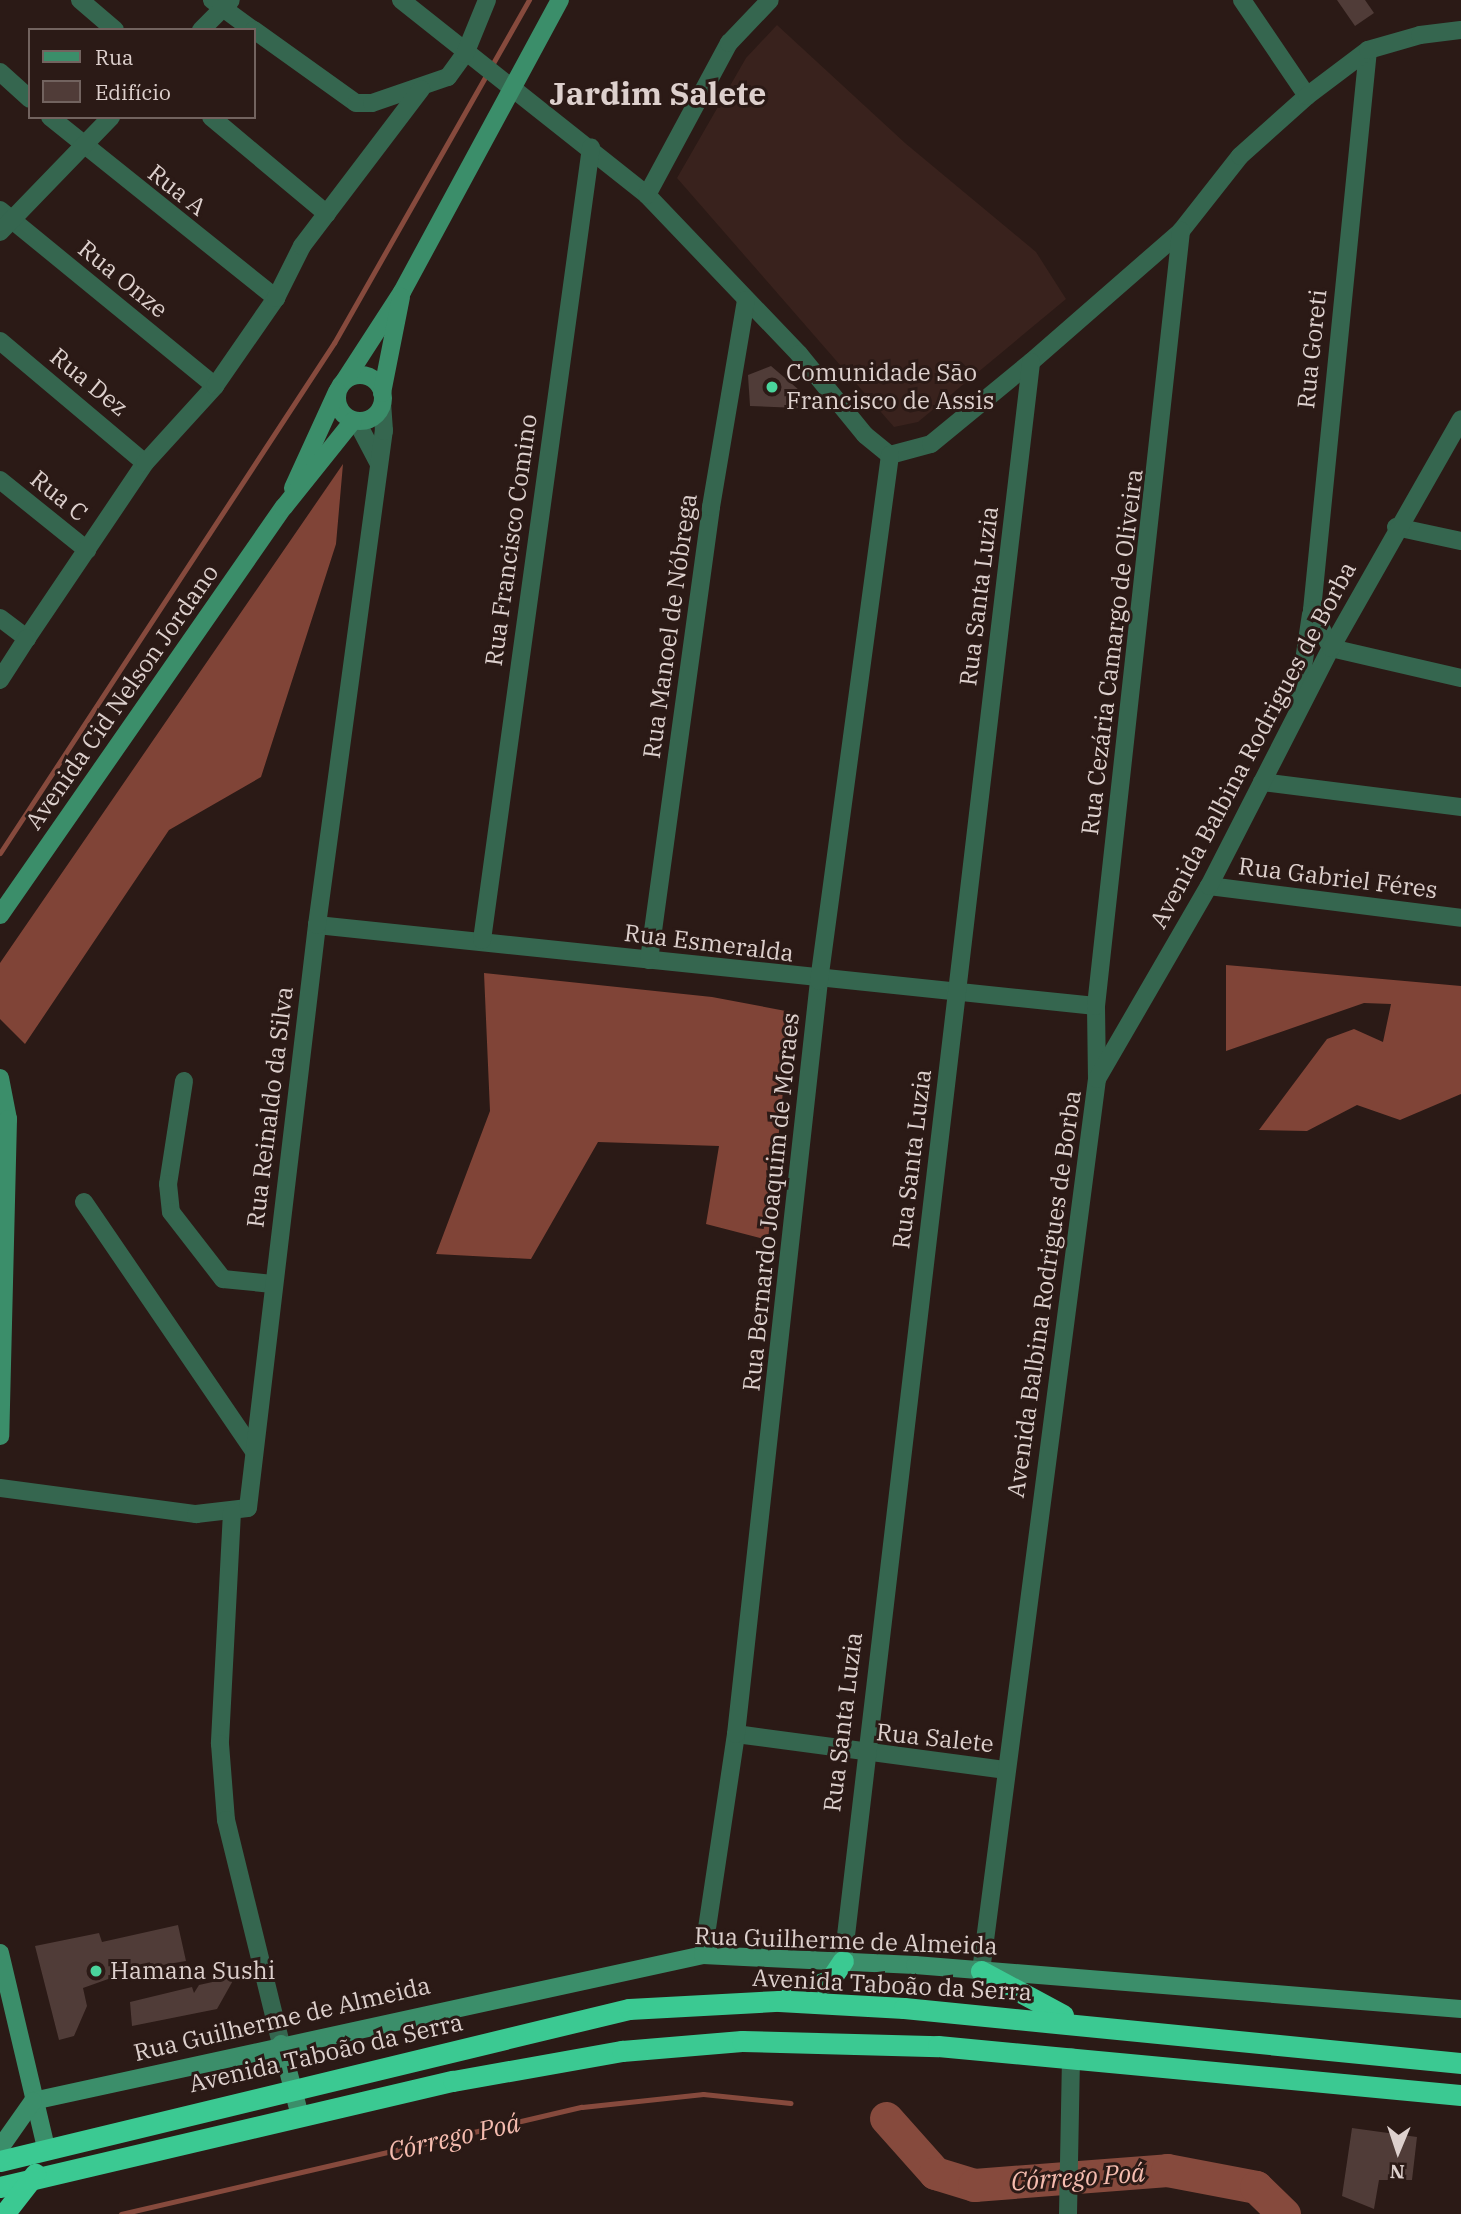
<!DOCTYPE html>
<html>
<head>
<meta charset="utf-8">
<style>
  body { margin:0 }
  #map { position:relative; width:1461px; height:2214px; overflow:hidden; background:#2b1a16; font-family:"IBM Plex Serif",serif }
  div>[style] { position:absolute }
  .built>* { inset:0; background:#39221d }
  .forest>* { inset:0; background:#804437 }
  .stream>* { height:5px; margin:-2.5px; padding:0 2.5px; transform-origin:2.5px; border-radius:2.5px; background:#864a3d }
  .river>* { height:33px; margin:-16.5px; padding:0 16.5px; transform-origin:16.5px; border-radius:16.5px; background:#864a3d }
  .building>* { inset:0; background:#503c38 }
  .street>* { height:18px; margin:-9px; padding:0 9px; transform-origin:9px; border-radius:9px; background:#35664f }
  .secondary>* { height:18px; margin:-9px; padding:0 9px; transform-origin:9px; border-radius:9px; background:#3b8e6a }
  .secondary>.ring { margin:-9px; padding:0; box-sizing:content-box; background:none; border:18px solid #3b8e6a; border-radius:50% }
  .highway>* { height:21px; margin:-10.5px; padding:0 10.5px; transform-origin:10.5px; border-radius:10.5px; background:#3bc992 }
  .dots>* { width:19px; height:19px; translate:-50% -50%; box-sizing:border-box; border:4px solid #2b1a16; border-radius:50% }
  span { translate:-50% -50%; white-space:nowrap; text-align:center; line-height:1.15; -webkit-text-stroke:6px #2b1a16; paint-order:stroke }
  .street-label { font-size:24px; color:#ddd0cd }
  .poi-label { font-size:24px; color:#ddd0cd }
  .left { translate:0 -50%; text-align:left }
  .water-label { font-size:26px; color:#f5bcaf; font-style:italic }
  .district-label { font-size:32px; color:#ddd0cd; font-weight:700 }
  .legend { position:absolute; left:28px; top:28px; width:228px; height:91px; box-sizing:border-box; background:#2b1a16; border:2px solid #72635f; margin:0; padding:9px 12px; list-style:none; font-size:21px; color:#ddd0cd }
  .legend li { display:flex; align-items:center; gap:14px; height:35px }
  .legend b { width:35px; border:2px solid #72635f }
  .north { position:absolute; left:1363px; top:2116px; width:70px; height:70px; -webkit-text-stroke:5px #2b1a16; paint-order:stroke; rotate:182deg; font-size:19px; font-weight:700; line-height:28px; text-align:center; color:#ddd0cd }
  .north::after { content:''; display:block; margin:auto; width:24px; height:32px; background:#ddd0cd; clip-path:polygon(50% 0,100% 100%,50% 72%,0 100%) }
</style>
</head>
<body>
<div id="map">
  <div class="built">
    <div style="clip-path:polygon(777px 25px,905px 143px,1036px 252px,1066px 299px,918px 422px,894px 427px,677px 178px,746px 58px)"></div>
  </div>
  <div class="forest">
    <div style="clip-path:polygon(343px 464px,336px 544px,261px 777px,169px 830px,25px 1044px,0 1019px,0 963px)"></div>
    <div style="clip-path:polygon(1226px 965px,1461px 986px,1461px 1094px,1400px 1120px,1357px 1105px,1307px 1131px,1259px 1130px,1327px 1039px,1354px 1029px,1383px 1042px,1391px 1004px,1364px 1003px,1226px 1051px)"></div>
    <div style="clip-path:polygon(484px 973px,712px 997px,791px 1012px,768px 1240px,706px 1224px,719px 1146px,598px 1142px,531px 1259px,436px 1254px,490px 1111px)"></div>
  </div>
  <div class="stream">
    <div style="left:0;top:853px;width:610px;rotate:-56.78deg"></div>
    <div style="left:334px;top:343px;width:395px;rotate:-60.4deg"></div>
    <div style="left:121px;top:2214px;width:473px;rotate:-13.1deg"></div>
    <div style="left:582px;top:2107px;width:122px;rotate:-6.1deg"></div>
    <div style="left:703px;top:2094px;width:88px;rotate:5.8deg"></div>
  </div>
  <div class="river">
    <div style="left:886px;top:2118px;width:74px;rotate:48.3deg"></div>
    <div style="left:935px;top:2173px;width:41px;rotate:17.1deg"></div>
    <div style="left:974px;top:2185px;width:194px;rotate:-4.4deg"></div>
    <div style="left:1167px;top:2170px;width:91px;rotate:10.8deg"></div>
    <div style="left:1256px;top:2187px;width:39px;rotate:44deg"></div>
  </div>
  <div class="building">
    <div style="clip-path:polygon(1337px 0,1365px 0,1374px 13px,1355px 26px)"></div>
    <div style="clip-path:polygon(771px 366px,799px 390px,798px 408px,750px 406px,748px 375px)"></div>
    <div style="clip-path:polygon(178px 1925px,186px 1961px,110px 1974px,111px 1978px,83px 1988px,87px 2006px,74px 2036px,59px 2040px,35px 1946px,99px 1933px,102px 1942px)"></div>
    <div style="clip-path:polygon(235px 1977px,217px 2009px,132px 2026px,130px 2002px,192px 1987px,194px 1993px,199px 1985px)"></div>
    <div style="clip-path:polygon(1352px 2128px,1417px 2137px,1412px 2180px,1379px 2180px,1374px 2209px,1342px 2196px)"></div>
  </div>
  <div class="street">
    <div style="left:80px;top:0;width:46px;rotate:40.6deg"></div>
    <div style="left:212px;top:0;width:51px;rotate:36.2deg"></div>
    <div style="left:401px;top:0;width:314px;rotate:38.4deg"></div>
    <div style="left:647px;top:195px;width:220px;rotate:46.3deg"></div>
    <div style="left:799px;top:354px;width:104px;rotate:50.8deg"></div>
    <div style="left:865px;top:435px;width:32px;rotate:39deg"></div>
    <div style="left:1242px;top:0;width:116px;rotate:55.9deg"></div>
    <div style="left:201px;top:30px;width:42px;rotate:-45deg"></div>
    <div style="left:254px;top:30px;width:125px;rotate:35.6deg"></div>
    <div style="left:356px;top:103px;width:16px"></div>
    <div style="left:372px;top:103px;width:80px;rotate:-18.9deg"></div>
    <div style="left:448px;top:77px;width:29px;rotate:-54deg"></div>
    <div style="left:465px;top:54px;width:58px;rotate:-67.8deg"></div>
    <div style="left:1368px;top:50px;width:563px;rotate:95.71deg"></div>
    <div style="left:1312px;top:610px;width:42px;rotate:63.4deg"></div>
    <div style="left:1331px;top:648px;width:133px;rotate:13deg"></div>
    <div style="left:0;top:72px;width:40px;rotate:42deg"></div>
    <div style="left:50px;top:117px;width:290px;rotate:38.7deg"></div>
    <div style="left:211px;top:117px;width:151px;rotate:39.9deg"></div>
    <div style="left:647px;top:195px;width:173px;rotate:-61.7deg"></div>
    <div style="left:729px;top:43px;width:59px;rotate:-46.4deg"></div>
    <div style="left:0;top:210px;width:278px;rotate:39.3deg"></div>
    <div style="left:0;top:232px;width:160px;rotate:-46deg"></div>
    <div style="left:0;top:341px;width:189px;rotate:40.1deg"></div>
    <div style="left:357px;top:422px;width:47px;rotate:62.4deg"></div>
    <div style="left:890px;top:455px;width:42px;rotate:-15deg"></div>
    <div style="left:931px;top:444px;width:129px;rotate:-39.4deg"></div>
    <div style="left:1031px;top:362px;width:199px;rotate:-41.1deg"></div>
    <div style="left:1181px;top:231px;width:95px;rotate:-51.8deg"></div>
    <div style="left:1240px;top:156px;width:90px;rotate:-41.8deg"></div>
    <div style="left:1307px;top:96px;width:76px;rotate:-37deg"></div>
    <div style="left:1368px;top:50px;width:54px;rotate:-16.1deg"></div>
    <div style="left:1420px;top:35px;width:41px;rotate:-7deg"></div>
    <div style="left:0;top:480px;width:112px;rotate:38.8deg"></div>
    <div style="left:1396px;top:527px;width:66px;rotate:12.2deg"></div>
    <div style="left:0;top:618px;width:34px;rotate:37deg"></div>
    <div style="left:27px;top:638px;width:211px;rotate:-56deg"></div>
    <div style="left:145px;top:463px;width:104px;rotate:-47.7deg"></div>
    <div style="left:215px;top:386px;width:107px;rotate:-55.3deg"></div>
    <div style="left:276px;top:298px;width:58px;rotate:-63.4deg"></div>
    <div style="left:302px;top:246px;width:197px;rotate:-52.8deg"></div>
    <div style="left:0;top:680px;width:50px;rotate:-57.3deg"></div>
    <div style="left:1298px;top:700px;width:87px;rotate:-81.4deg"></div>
    <div style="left:1262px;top:782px;width:201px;rotate:7.2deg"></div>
    <div style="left:1209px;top:886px;width:254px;rotate:7.2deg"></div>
    <div style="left:317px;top:925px;width:783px;rotate:5.94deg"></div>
    <div style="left:482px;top:940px;width:800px;rotate:-82.17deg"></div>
    <div style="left:649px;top:960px;width:457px;rotate:-82.2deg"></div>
    <div style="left:711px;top:507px;width:210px;rotate:-80.4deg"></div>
    <div style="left:1097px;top:1079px;width:73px;rotate:-90.8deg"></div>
    <div style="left:1096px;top:1006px;width:780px;rotate:-83.74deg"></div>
    <div style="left:184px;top:1081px;width:104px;rotate:98.8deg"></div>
    <div style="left:168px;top:1184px;width:28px;rotate:84deg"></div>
    <div style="left:171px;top:1212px;width:85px;rotate:52.2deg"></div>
    <div style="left:223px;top:1279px;width:50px;rotate:5.7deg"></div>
    <div style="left:84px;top:1202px;width:300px;rotate:55.7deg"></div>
    <div style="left:0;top:1488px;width:198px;rotate:7.6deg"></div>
    <div style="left:196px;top:1514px;width:52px;rotate:-6.6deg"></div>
    <div style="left:248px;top:1508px;width:587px;rotate:-83.25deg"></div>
    <div style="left:317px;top:925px;width:499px;rotate:-82.3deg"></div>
    <div style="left:384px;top:431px;width:26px;rotate:-94deg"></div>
    <div style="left:232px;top:1512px;width:232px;rotate:93deg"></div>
    <div style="left:220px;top:1744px;width:76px;rotate:85.5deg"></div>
    <div style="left:226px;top:1820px;width:231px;rotate:76.2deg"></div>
    <div style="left:736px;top:1734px;width:271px;rotate:7.6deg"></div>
    <div style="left:703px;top:1955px;width:223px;rotate:-81.5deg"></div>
    <div style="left:736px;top:1734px;width:758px;rotate:-83.71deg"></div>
    <div style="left:819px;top:981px;width:531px;rotate:-82.31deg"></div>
    <div style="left:843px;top:1961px;width:1610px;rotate:-83.29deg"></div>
    <div style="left:981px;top:1971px;width:900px;rotate:-82.59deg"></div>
    <div style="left:1097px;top:1079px;width:223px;rotate:-59.9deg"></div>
    <div style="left:1209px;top:886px;width:267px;rotate:-62.9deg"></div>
    <div style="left:1331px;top:648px;width:263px;rotate:-60.4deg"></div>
    <div style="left:1068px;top:2214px;width:157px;rotate:-88.9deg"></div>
  </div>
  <div class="secondary">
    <div class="ring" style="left:337px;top:375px;width:28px;height:28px"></div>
    <div style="left:345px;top:380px;width:105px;rotate:-57.1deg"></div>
    <div style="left:402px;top:292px;width:332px;rotate:-61.6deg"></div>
    <div style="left:382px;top:393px;width:98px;rotate:-78.8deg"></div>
    <div style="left:293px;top:488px;width:106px;rotate:-65.4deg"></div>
    <div style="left:0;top:915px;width:497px;rotate:-55.2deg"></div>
    <div style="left:284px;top:507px;width:110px;rotate:-51.3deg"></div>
    <div style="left:0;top:1078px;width:42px;rotate:79deg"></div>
    <div style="left:8px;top:1119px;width:317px;rotate:91.4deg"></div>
    <div style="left:0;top:1953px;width:200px;rotate:76.7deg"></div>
    <div style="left:281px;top:2044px;width:74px;rotate:75.2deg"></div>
    <div style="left:33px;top:2101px;width:686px;rotate:-12.29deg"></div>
    <div style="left:703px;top:1955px;width:212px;rotate:2.7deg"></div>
    <div style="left:915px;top:1965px;width:548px;rotate:4.61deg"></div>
    <div style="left:0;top:2148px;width:57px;rotate:-54.9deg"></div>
  </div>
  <div class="highway">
    <div style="left:981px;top:1971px;width:93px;rotate:28.2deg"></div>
    <div style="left:789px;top:1997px;width:44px;rotate:-22.5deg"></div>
    <div style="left:830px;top:1980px;width:23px;rotate:-56deg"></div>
    <div style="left:0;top:2161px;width:647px;rotate:-13.59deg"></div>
    <div style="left:629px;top:2009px;width:150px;rotate:-3.1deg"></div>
    <div style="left:779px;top:2001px;width:125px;rotate:3.2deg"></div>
    <div style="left:904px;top:2008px;width:560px;rotate:5.64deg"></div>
    <div style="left:0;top:2187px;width:465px;rotate:-13.2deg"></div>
    <div style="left:453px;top:2081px;width:172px;rotate:-10.1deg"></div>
    <div style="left:622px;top:2051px;width:120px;rotate:-4.8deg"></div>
    <div style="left:742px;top:2041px;width:196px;rotate:1.5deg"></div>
    <div style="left:938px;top:2046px;width:525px;rotate:5.35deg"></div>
    <div style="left:4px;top:2214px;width:51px;rotate:-52.2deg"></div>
  </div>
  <div class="dots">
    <div style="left:772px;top:387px;background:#4ad49c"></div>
    <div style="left:96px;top:1971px;background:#4ad49c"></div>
  </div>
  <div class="street-label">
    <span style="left:177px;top:190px;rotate:38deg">Rua A</span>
    <span style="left:123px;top:279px;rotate:39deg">Rua Onze</span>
    <span style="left:1312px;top:349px;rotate:-84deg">Rua Goreti</span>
    <span style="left:89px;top:382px;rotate:39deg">Rua Dez</span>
    <span style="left:59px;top:496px;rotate:39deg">Rua C</span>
    <span style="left:511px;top:540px;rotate:-82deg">Rua Francisco Comino</span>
    <span style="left:979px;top:596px;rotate:-83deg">Rua Santa Luzia</span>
    <span style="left:670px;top:626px;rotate:-82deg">Rua Manoel de Nóbrega</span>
    <span style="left:1112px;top:652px;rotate:-83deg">Rua Cezária Camargo de Oliveira</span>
    <span style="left:122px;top:697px;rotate:-55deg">Avenida Cid Nelson Jordano</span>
    <span style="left:1253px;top:745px;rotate:-62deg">Avenida Balbina Rodrigues de Borba</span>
    <span style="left:1338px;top:878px;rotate:7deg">Rua Gabriel Féres</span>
    <span style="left:709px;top:943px;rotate:7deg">Rua Esmeralda</span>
    <span style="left:270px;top:1107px;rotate:-83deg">Rua Reinaldo da Silva</span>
    <span style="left:912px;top:1159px;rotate:-83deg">Rua Santa Luzia</span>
    <span style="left:771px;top:1202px;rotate:-84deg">Rua Bernardo Joaquim de Moraes</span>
    <span style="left:1044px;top:1294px;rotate:-82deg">Avenida Balbina Rodrigues de Borba</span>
    <span style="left:843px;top:1722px;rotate:-83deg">Rua Santa Luzia</span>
    <span style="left:935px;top:1738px;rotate:6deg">Rua Salete</span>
    <span style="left:846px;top:1941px;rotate:2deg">Rua Guilherme de Almeida</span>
    <span style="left:892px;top:1985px;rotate:3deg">Avenida Taboão da Serra</span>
    <span style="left:282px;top:2019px;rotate:-13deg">Rua Guilherme de Almeida</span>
    <span style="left:326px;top:2053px;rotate:-13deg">Avenida Taboão da Serra</span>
  </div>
  <div class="poi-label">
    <span class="left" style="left:786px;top:387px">Comunidade São<br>Francisco de Assis</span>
    <span class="left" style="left:110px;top:1971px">Hamana Sushi</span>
  </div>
  <div class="water-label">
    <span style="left:454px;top:2137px;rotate:-13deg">Córrego Poá</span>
    <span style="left:1078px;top:2177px;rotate:-4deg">Córrego Poá</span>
  </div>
  <div class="district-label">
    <span style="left:658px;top:93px">Jardim Salete</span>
  </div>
  <ul class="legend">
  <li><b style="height:9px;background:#3b8e6a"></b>Rua</li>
  <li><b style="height:19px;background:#503c38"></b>Edifício</li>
  </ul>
  <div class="north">N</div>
</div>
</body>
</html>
